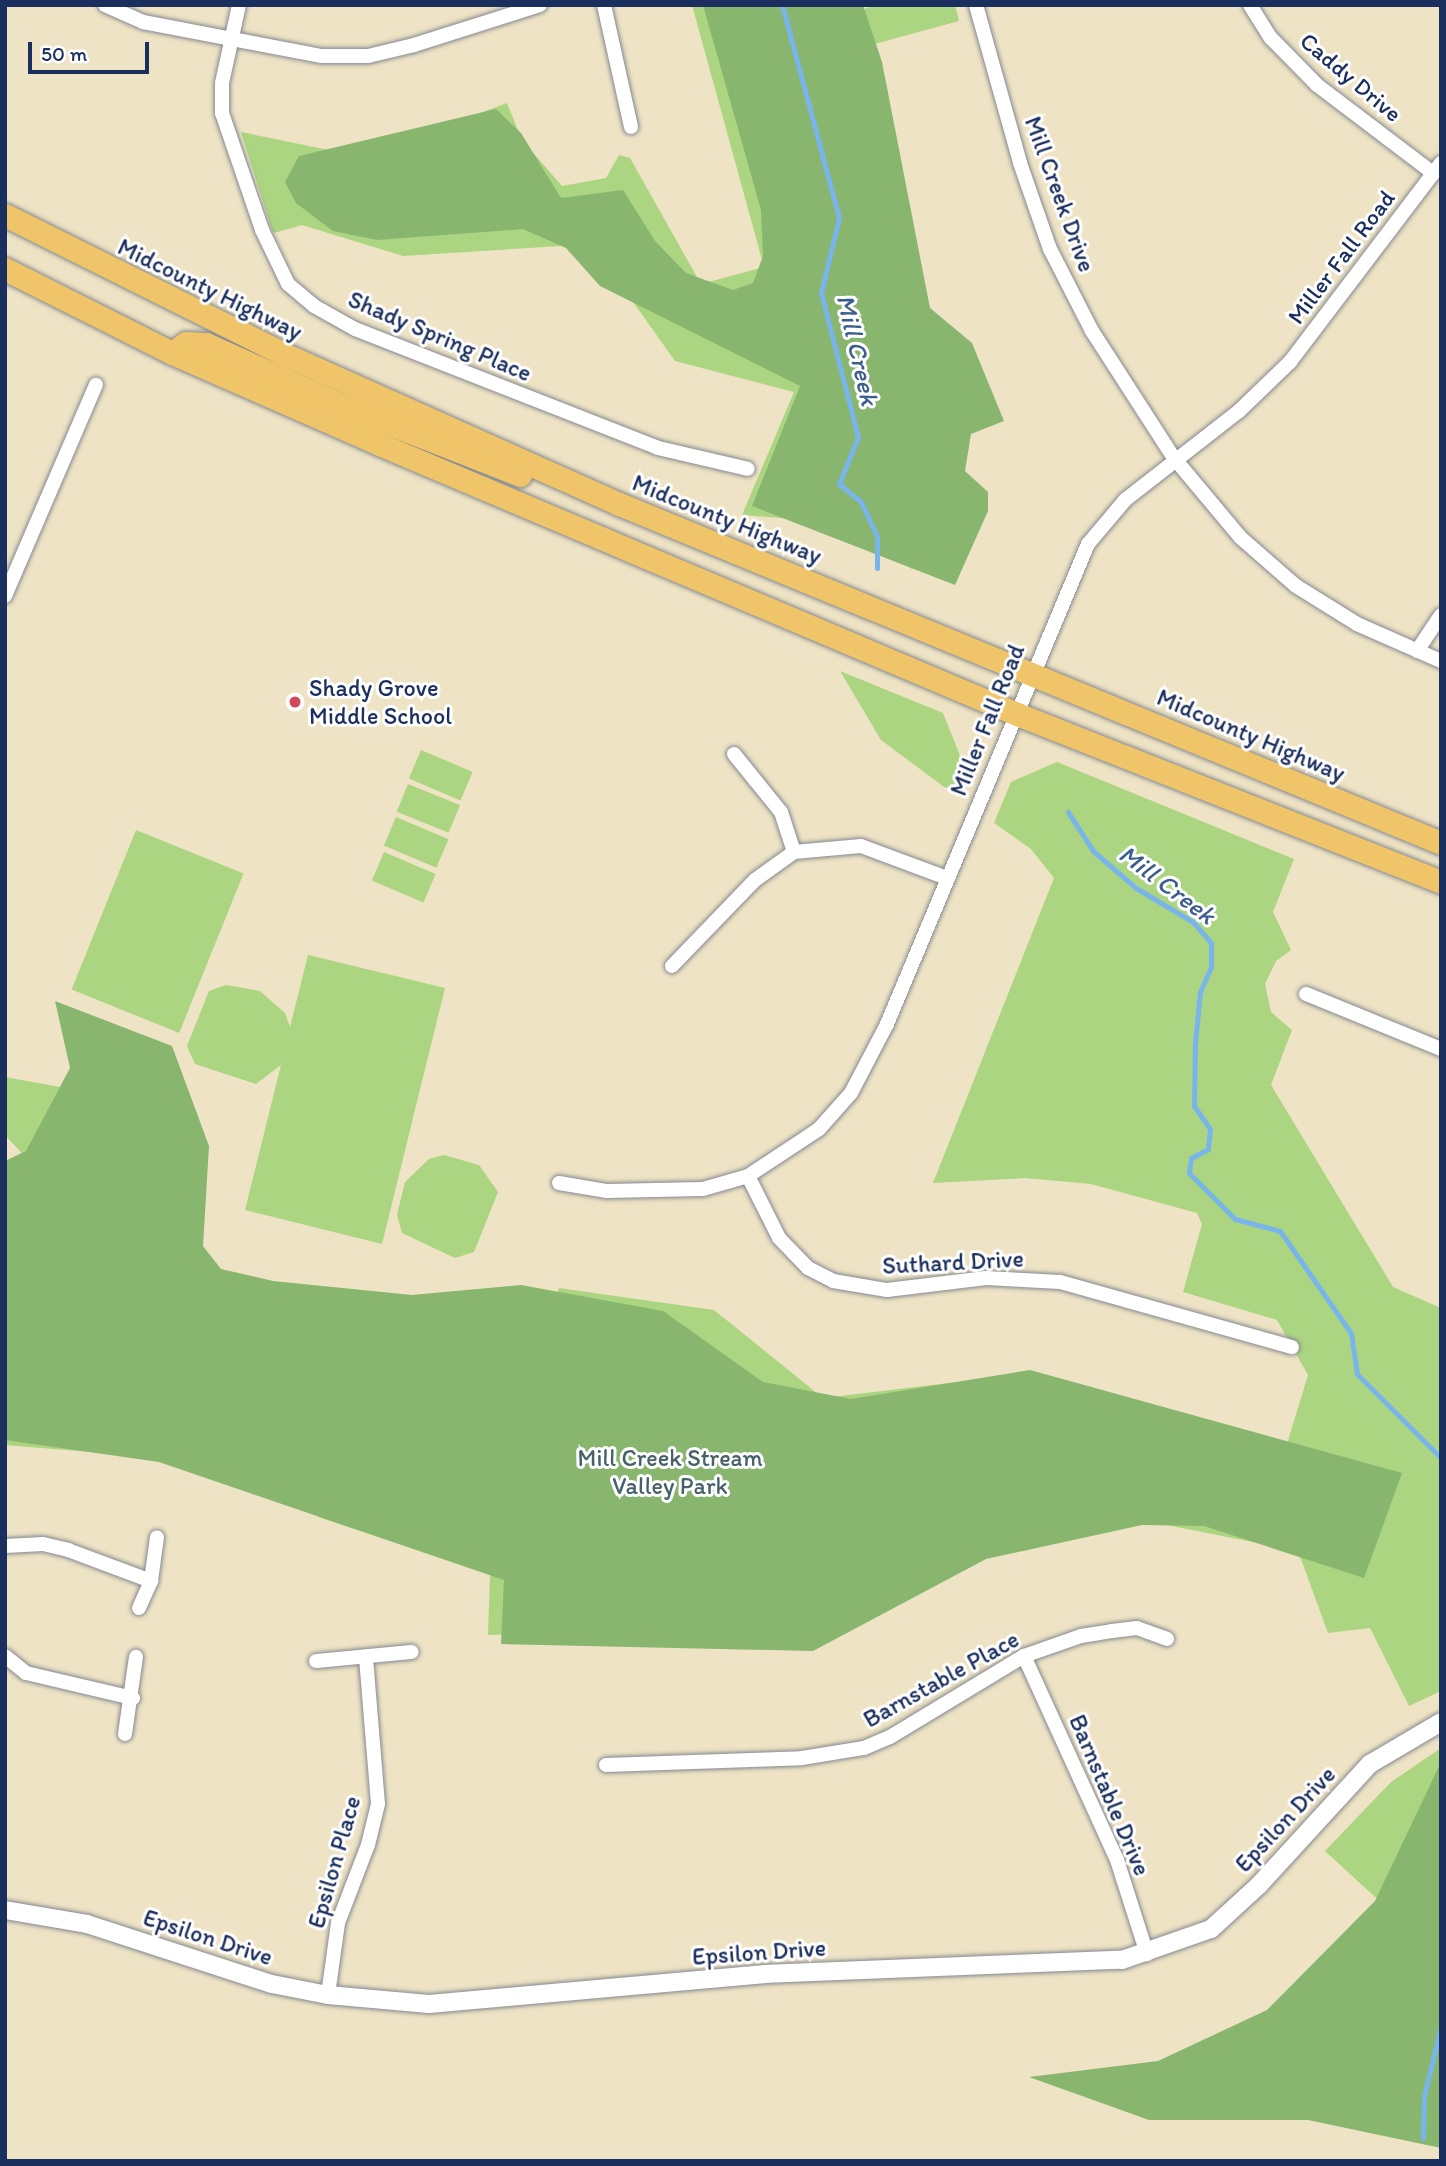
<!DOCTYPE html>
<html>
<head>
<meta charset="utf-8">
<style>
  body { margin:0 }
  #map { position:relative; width:1446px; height:2166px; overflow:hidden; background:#eee3c4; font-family:Itim,sans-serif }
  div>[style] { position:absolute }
  .green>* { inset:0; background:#abd581; transform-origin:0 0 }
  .forest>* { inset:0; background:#88b66f }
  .stream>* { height:5px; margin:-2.5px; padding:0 2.5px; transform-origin:2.5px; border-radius:2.5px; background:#79b5eb }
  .roads { filter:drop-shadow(0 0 2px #848991) drop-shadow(0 0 2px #848991) }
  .minor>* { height:14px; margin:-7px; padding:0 7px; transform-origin:7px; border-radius:7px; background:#fff }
  .tertiary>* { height:18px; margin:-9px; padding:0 9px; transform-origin:9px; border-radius:9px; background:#fff }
  .primary>* { height:23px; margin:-11.5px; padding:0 11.5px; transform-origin:11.5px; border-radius:11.5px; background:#f0c469 }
  .dots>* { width:19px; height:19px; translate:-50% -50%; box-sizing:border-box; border:4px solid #fff; border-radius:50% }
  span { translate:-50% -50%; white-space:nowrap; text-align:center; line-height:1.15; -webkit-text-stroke:6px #fff; paint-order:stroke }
  .street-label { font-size:24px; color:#1b2f5e }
  .poi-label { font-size:24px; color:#1b2f5e }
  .left { translate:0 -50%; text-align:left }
  .park-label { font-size:24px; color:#466168 }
  .water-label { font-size:26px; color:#3c5e8f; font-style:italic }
  .frame { position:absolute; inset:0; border:7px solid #1b2f5e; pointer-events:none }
  .scale { position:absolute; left:28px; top:42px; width:121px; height:32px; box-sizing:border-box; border:4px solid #1b2f5e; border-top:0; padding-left:9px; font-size:21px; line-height:24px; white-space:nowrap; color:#1b2f5e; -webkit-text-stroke:5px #fff; paint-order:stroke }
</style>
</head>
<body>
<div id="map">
  <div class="green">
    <div style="clip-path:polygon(692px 5px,835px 5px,839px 16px,878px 5px,955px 5px,959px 21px,849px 51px,934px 346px,975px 419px,912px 569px,832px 522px,742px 515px,794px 392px,675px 361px,592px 244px,403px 256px,302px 225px,274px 233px,272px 230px,241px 132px,363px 157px,507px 103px,522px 140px,562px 186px,606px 178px,619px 155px,630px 158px,701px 284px,764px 267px)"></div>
    <div style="clip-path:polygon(840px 671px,943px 713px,963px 763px,951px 792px,881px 740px)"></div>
    <div style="left:421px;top:750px;width:56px;height:31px;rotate:23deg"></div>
    <div style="clip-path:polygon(1057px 762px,1294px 859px,1273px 912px,1291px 950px,1276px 961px,1265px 984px,1271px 1012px,1292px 1030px,1271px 1085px,1393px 1287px,1441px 1308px,1441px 1691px,1409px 1706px,1370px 1628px,1328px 1633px,1298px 1551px,1065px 1505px,813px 1620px,488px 1635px,490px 1574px,318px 1517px,321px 1510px,164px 1458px,5px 1445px,5px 1175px,32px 1164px,5px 1135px,5px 1077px,197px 1112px,160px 1340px,533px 1397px,559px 1288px,714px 1310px,823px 1398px,1032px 1373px,1286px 1447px,1308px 1375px,1277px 1320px,1183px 1292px,1202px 1224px,1197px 1213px,1091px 1184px,1025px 1178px,933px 1183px,1054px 878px,1031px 849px,994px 823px,1011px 782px)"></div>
    <div style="left:408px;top:784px;width:56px;height:30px;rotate:22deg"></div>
    <div style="left:396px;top:817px;width:57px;height:31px;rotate:23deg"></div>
    <div style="left:136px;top:830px;width:116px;height:172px;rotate:22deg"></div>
    <div style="left:384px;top:852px;width:56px;height:31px;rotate:23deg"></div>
    <div style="clip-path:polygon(308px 955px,445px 988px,382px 1244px,245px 1210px,281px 1065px,256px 1084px,195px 1064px,187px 1046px,209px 991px,226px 985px,260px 991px,285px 1013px,290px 1027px)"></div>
    <div style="clip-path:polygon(444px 1155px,479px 1165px,498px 1192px,474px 1252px,455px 1258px,402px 1233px,397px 1215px,405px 1182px,429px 1159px)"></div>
    <div style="clip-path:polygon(1441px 1748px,1441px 2134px,1386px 1907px,1325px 1851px,1391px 1782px)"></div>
  </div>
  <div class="forest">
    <div style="clip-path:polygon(703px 5px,863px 5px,882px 62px,930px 308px,972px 343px,1004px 421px,971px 434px,965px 471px,988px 492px,988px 511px,955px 585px,752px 506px,800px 386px,600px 286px,566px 248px,523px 229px,377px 240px,333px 231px,296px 203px,285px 182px,299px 156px,496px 109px,521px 133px,561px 198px,623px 190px,655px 241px,686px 273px,733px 290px,753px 283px,763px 256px,761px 210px)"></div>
    <div style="clip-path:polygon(55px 1001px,172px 1046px,209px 1146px,203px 1246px,221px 1269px,273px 1281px,412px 1295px,521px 1285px,663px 1311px,763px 1382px,851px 1399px,1030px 1370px,1402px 1473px,1364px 1578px,1204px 1526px,1142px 1525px,986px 1559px,813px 1651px,501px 1644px,504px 1580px,159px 1462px,5px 1440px,5px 1161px,26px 1151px,70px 1068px)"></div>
    <div style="clip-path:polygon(1441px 1762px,1441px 2148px,1308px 2120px,1149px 2120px,1029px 2077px,1158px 2061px,1267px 2010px,1375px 1901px)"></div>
  </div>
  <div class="stream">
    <div style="left:782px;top:5px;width:220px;rotate:75deg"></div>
    <div style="left:839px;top:218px;width:77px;rotate:103.5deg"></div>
    <div style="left:821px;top:293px;width:149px;rotate:75.6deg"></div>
    <div style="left:858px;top:437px;width:51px;rotate:112deg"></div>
    <div style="left:839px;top:484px;width:28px;rotate:39deg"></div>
    <div style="left:861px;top:502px;width:38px;rotate:65deg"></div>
    <div style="left:877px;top:537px;width:31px;rotate:90deg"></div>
    <div style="left:1068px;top:812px;width:46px;rotate:57.3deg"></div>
    <div style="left:1093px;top:851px;width:57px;rotate:40.7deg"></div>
    <div style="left:1136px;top:888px;width:66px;rotate:30.8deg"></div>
    <div style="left:1193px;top:922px;width:28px;rotate:49deg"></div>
    <div style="left:1211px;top:943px;width:24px;rotate:90deg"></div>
    <div style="left:1211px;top:967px;width:27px;rotate:114deg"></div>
    <div style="left:1200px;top:992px;width:51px;rotate:95.6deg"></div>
    <div style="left:1195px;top:1043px;width:63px;rotate:90.9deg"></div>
    <div style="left:1194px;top:1106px;width:28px;rotate:55deg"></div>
    <div style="left:1210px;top:1129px;width:20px;rotate:96deg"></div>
    <div style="left:1208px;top:1149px;width:19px;rotate:152deg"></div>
    <div style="left:1191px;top:1158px;width:15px;rotate:98deg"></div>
    <div style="left:1189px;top:1173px;width:65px;rotate:45deg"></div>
    <div style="left:1235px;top:1219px;width:47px;rotate:14.9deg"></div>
    <div style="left:1280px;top:1231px;width:124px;rotate:55.2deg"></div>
    <div style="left:1351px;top:1333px;width:41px;rotate:81.7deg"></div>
    <div style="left:1357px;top:1374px;width:119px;rotate:45deg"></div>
    <div style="left:1423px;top:2138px;width:42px;rotate:-88.6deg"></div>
    <div style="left:1424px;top:2096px;width:72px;rotate:-76.3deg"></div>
  </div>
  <div class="roads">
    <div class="minor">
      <div style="left:105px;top:5px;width:42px;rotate:24.1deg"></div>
      <div style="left:143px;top:22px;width:182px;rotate:10.8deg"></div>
      <div style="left:322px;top:56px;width:46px"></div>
      <div style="left:368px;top:56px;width:47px;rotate:-13.4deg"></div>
      <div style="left:414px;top:45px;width:132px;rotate:-17.6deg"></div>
      <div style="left:239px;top:5px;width:80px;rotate:102.3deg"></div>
      <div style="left:222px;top:83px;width:30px;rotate:90deg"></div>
      <div style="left:222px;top:113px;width:124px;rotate:71.1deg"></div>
      <div style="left:262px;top:230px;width:60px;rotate:64.3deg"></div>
      <div style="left:288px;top:284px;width:34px;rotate:40deg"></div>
      <div style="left:314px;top:306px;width:47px;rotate:29.3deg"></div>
      <div style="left:355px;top:329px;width:326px;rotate:21.4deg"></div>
      <div style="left:658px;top:448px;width:92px;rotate:13.1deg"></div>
      <div style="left:604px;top:5px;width:125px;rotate:77.5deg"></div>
      <div style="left:976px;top:5px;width:164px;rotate:74.4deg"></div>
      <div style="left:1020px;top:163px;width:91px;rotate:70.8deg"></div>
      <div style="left:1050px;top:249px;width:92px;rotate:62.9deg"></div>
      <div style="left:1092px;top:331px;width:151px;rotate:57.2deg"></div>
      <div style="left:1174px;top:458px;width:104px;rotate:50.1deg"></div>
      <div style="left:1241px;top:538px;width:73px;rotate:41.1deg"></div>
      <div style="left:1296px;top:586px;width:72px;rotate:31.9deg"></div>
      <div style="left:1357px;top:624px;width:92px;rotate:23.8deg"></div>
      <div style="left:1250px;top:5px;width:39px;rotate:58deg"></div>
      <div style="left:1271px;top:38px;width:66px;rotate:45.6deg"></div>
      <div style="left:1317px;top:85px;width:146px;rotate:37.2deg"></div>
      <div style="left:5px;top:596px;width:230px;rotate:-66.7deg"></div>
      <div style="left:1417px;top:651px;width:43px;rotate:-56.3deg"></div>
      <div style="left:734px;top:754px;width:75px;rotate:51deg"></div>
      <div style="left:781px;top:812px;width:42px;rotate:72deg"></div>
      <div style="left:672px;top:966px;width:120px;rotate:-46deg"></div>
      <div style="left:755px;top:880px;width:48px;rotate:-35.7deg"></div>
      <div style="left:794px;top:852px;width:67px;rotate:-5.1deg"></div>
      <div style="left:861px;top:846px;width:92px;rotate:20.4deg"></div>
      <div style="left:1306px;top:994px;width:146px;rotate:22.2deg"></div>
      <div style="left:748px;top:1176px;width:69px;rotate:63.4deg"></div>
      <div style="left:779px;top:1238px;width:42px;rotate:46deg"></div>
      <div style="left:808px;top:1268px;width:28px;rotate:27deg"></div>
      <div style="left:833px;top:1281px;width:55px;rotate:9.5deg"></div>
      <div style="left:887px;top:1290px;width:100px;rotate:-6.9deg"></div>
      <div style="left:986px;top:1278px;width:74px;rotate:3.1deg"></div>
      <div style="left:1060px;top:1282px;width:241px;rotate:15.7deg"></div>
      <div style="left:559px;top:1183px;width:49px;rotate:9.5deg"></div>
      <div style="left:607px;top:1191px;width:96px;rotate:-1.2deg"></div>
      <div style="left:703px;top:1189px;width:47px;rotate:-16.1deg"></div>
      <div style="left:748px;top:1176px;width:85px;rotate:-33.5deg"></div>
      <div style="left:819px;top:1129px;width:48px;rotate:-48.4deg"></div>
      <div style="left:851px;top:1093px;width:78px;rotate:-62.4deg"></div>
      <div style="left:887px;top:1024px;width:520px;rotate:-67.28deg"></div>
      <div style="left:1088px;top:544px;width:57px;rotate:-49.9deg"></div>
      <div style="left:1125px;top:500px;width:145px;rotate:-38deg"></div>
      <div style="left:1239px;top:411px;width:71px;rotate:-43.9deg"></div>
      <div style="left:1290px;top:362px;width:250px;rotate:-52.8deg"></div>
      <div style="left:5px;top:1546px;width:38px;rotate:-3deg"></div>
      <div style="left:43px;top:1544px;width:26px;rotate:13deg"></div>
      <div style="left:68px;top:1550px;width:89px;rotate:20.5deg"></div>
      <div style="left:139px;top:1608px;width:30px;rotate:-66deg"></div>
      <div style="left:151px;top:1581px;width:44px;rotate:-82.2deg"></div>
      <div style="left:5px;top:1656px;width:27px;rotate:39deg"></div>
      <div style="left:26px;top:1673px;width:110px;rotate:13.2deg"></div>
      <div style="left:1024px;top:1656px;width:224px;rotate:65.5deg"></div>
      <div style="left:1117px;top:1860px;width:99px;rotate:72.3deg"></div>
      <div style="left:316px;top:1661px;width:96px;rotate:-5.4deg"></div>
      <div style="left:125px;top:1734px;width:78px;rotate:-81.9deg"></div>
      <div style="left:606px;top:1765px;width:196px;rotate:-2deg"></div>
      <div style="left:802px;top:1758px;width:63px;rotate:-9.2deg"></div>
      <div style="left:864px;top:1748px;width:28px;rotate:-23deg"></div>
      <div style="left:890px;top:1737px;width:157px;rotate:-31.2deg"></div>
      <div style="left:1024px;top:1656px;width:60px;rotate:-19.3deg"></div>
      <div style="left:1081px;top:1636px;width:31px;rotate:-9deg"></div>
      <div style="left:1112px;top:1631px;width:25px;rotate:-7deg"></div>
      <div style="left:1137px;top:1628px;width:32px;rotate:20deg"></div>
      <div style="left:328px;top:1995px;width:73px;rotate:-82.1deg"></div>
      <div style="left:338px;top:1923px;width:84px;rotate:-69deg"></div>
      <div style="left:368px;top:1845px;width:42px;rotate:-76.3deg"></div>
      <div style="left:378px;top:1804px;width:147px;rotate:-94.7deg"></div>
    </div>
    <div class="tertiary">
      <div style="left:5px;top:1910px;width:83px;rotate:9.7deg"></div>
      <div style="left:87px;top:1924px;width:194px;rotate:18deg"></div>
      <div style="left:272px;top:1984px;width:57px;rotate:11.1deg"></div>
      <div style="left:328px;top:1995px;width:101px;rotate:5.1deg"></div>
      <div style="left:429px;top:2004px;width:338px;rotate:-5.1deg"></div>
      <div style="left:766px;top:1974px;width:356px;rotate:-2.3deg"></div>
      <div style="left:1122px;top:1960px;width:94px;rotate:-19.2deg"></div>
      <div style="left:1211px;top:1929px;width:65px;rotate:-42.5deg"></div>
      <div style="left:1259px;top:1885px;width:164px;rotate:-47.5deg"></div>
      <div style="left:1370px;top:1764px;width:82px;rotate:-30.6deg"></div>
    </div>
    <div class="primary">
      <div style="left:5px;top:215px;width:314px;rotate:26.5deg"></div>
      <div style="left:286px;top:355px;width:365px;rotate:24.1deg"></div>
      <div style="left:619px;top:504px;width:889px;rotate:22.41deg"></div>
      <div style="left:5px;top:269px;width:187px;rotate:26.7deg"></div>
      <div style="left:172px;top:353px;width:226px;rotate:23.7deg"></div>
      <div style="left:379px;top:444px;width:693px;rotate:22.94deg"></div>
      <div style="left:1017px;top:714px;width:456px;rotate:21.6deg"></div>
      <div style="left:172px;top:353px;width:17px;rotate:-36deg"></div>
      <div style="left:186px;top:343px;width:20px;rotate:3deg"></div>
      <div style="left:206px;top:344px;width:151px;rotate:24.2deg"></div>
      <div style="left:344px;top:406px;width:189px;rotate:21.4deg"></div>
    </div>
  </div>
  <div class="dots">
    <div style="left:295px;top:702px;background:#d1495b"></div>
  </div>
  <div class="street-label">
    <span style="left:1351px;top:77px;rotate:40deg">Caddy Drive</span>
    <span style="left:1060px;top:194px;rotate:70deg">Mill Creek Drive</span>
    <span style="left:1341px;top:257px;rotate:-53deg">Miller Fall Road</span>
    <span style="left:210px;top:289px;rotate:26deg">Midcounty Highway</span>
    <span style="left:440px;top:336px;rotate:23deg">Shady Spring Place</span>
    <span style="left:727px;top:519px;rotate:22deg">Midcounty Highway</span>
    <span style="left:987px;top:720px;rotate:-68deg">Miller Fall Road</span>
    <span style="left:1251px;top:735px;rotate:23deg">Midcounty Highway</span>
    <span style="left:953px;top:1262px;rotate:-3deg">Suthard Drive</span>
    <span style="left:941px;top:1679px;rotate:-29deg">Barnstable Place</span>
    <span style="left:1110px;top:1795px;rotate:67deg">Barnstable Drive</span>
    <span style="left:1285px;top:1819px;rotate:-47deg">Epsilon Drive</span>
    <span style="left:334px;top:1862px;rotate:-74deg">Epsilon Place</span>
    <span style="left:208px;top:1937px;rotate:18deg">Epsilon Drive</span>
    <span style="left:759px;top:1952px;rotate:-4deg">Epsilon Drive</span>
  </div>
  <div class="poi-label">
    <span class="left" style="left:309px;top:702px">Shady Grove<br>Middle School</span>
  </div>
  <div class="park-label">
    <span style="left:670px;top:1472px">Mill Creek Stream<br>Valley Park</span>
  </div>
  <div class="water-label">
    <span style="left:857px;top:350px;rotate:77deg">Mill Creek</span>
    <span style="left:1167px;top:885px;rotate:37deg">Mill Creek</span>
  </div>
  <div class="frame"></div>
  <div class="scale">50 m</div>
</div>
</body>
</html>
